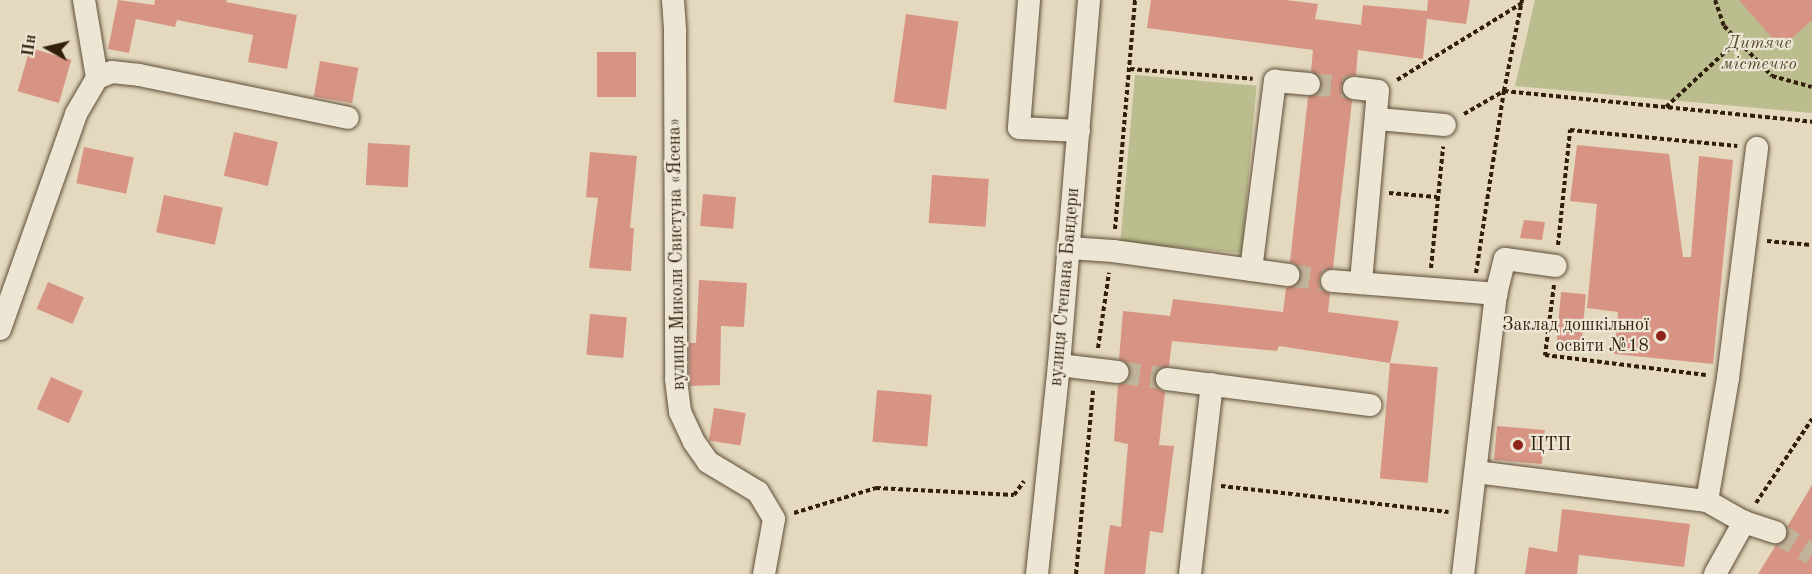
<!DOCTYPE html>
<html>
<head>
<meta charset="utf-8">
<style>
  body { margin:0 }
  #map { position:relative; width:1812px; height:574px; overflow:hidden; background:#e4d9bf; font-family:"Old Standard TT",serif }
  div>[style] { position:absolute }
  .green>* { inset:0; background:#bbbd8e; transform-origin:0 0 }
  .building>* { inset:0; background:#d79485; transform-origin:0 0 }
  .minor-tunnel>* { height:22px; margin-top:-11px; transform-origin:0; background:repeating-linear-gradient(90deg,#c0b49b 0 22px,transparent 0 33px) }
  .path>* { height:4px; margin-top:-2px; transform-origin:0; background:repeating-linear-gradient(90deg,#311e0b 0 4.5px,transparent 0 7.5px) }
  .roads { filter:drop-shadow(0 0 2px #5e4d38) drop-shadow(0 0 2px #5e4d38) }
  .minor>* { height:22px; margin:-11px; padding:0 11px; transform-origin:11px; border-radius:11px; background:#ede6d5 }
  .dots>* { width:16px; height:16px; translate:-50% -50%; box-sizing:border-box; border:3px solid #ede6d5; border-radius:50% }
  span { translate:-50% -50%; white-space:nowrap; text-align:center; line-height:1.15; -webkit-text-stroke:4.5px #ede6d5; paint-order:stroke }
  .park-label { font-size:18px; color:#5a4e32; font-style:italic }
  .street-label { font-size:18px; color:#311e0b }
  .poi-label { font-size:18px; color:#311e0b }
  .right { translate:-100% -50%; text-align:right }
  .left { translate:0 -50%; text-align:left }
  .north { position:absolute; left:18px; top:18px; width:60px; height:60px; -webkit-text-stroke:4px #ede6d5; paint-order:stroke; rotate:278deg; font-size:16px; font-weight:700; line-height:24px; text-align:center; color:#311e0b }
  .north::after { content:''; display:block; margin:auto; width:21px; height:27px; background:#311e0b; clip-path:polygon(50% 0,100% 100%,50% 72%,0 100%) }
</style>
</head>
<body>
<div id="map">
  <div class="green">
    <div style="clip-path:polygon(1535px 0,1812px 0,1812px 113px,1515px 86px)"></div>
    <div style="left:1135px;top:75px;width:122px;height:168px;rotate:5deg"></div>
  </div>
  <div class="building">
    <div style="clip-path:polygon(118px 0,154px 5px,155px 0,227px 0,226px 2px,297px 15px,287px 69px,248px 62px,253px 35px,177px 20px,175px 27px,136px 19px,129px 53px,108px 49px)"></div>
    <div style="clip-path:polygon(1151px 0,1286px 0,1318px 4px,1315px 19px,1361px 25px,1363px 5px,1427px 11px,1428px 0,1470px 0,1466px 24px,1427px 19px,1423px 59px,1358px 50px,1356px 75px,1348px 76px,1341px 86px,1342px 94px,1352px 101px,1333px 268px,1321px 273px,1319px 281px,1320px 287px,1330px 294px,1328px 312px,1399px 321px,1390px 363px,1279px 346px,1277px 351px,1172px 341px,1169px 366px,1157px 370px,1154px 378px,1158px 389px,1165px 392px,1159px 445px,1174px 446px,1163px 533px,1150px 531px,1145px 574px,1104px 574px,1110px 525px,1121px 527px,1128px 444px,1114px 441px,1118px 385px,1128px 381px,1131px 373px,1126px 362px,1119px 359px,1123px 311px,1170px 316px,1173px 299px,1283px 312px,1286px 288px,1298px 284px,1301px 276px,1297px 265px,1290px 262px,1308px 97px,1320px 92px,1322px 85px,1321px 78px,1311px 71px,1313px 50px,1147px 28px)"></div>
    <div style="clip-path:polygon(1739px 0,1812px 0,1812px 20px,1781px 48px)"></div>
    <div style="left:906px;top:14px;width:53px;height:89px;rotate:8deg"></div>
    <div style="left:30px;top:48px;width:43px;height:45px;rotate:16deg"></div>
    <div style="left:597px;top:52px;width:39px;height:45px"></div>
    <div style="left:320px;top:61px;width:39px;height:36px;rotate:10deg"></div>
    <div style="left:234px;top:132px;width:45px;height:45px;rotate:13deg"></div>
    <div style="left:368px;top:143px;width:42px;height:42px;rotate:3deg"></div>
    <div style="clip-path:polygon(1577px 145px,1669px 154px,1683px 257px,1691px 257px,1699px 156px,1733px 160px,1713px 364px,1614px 354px,1618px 312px,1587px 308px,1597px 204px,1570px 201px)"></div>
    <div style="left:84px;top:147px;width:51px;height:37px;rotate:12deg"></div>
    <div style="clip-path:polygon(590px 152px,637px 156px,630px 228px,634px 228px,631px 271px,589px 268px,598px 198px,586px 197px)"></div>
    <div style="left:932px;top:175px;width:57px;height:48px;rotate:4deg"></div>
    <div style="left:703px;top:194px;width:33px;height:32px;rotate:5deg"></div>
    <div style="left:164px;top:195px;width:60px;height:38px;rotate:12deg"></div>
    <div style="clip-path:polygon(1524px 220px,1545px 222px,1542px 240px,1520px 238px)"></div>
    <div style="clip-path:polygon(699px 280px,747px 283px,744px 327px,721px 326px,720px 385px,690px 386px,689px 343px,696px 343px)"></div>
    <div style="left:48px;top:282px;width:39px;height:29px;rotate:23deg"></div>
    <div style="left:1561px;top:292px;width:25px;height:55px;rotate:5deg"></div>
    <div style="left:590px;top:314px;width:37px;height:41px;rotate:5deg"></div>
    <div style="left:1390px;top:363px;width:48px;height:116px;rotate:5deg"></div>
    <div style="left:51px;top:377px;width:35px;height:35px;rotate:24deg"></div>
    <div style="left:877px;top:390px;width:55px;height:52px;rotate:5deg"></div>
    <div style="left:714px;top:408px;width:32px;height:33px;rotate:9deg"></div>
    <div style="left:1497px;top:426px;width:48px;height:34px;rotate:5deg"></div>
    <div style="clip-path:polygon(1812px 485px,1812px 574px,1758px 574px,1776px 545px,1784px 542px,1788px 537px,1787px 527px)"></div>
    <div style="clip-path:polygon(1562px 509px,1690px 524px,1684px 567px,1579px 555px,1577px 574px,1525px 574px,1529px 547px,1557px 552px)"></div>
  </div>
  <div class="minor-tunnel">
    <div style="left:1309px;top:84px;width:45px;rotate:5.1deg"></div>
    <div style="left:1288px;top:275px;width:44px;rotate:7.8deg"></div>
    <div style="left:1118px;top:372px;width:49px;rotate:8.1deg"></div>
    <div style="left:1775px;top:532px;width:43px;rotate:30.7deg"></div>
  </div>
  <div class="path">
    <div style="left:1715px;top:0;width:28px;rotate:71deg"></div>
    <div style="left:1724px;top:26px;width:69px;rotate:46.2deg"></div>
    <div style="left:1772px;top:76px;width:41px;rotate:15.4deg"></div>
    <div style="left:1130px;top:69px;width:123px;rotate:4.6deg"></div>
    <div style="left:1397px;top:80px;width:147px;rotate:-31.6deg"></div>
    <div style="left:1666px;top:107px;width:98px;rotate:-42.9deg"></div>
    <div style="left:1464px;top:114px;width:46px;rotate:-29.9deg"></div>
    <div style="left:1504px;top:91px;width:310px;rotate:5.7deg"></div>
    <div style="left:1389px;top:193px;width:48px;rotate:4.8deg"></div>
    <div style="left:1115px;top:229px;width:230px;rotate:-85deg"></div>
    <div style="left:1767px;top:241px;width:45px;rotate:5.1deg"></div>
    <div style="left:1558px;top:245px;width:116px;rotate:-84deg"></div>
    <div style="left:1570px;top:130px;width:168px;rotate:5.5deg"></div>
    <div style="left:1431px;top:268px;width:122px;rotate:-84.3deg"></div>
    <div style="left:1476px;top:273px;width:184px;rotate:-81.3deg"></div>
    <div style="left:1504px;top:91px;width:93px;rotate:-78.8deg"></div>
    <div style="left:1554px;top:285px;width:71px;rotate:97.3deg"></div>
    <div style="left:1545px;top:355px;width:162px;rotate:7.1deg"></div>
    <div style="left:1098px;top:348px;width:76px;rotate:-81.7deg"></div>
    <div style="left:1221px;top:486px;width:229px;rotate:6.5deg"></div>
    <div style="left:1756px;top:503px;width:101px;rotate:-56.3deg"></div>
    <div style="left:794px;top:513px;width:86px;rotate:-17deg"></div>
    <div style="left:876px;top:488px;width:138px;rotate:2.9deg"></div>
    <div style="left:1014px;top:495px;width:17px;rotate:-54deg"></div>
    <div style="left:1076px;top:574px;width:184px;rotate:-84.7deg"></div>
  </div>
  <div class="roads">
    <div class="minor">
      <div style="left:84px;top:0;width:79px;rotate:80.5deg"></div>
      <div style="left:673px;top:0;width:32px;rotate:86deg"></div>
      <div style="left:675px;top:32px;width:347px;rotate:89.8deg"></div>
      <div style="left:676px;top:379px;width:33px;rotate:83deg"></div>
      <div style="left:680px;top:412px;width:33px;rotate:65deg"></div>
      <div style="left:694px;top:442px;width:24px;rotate:55deg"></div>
      <div style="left:708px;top:462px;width:58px;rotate:31deg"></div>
      <div style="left:758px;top:492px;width:31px;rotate:59deg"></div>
      <div style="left:774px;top:519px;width:56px;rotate:100.3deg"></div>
      <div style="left:1029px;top:0;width:128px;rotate:94.5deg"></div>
      <div style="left:1019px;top:128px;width:60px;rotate:2.9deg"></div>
      <div style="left:1354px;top:88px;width:24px;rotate:7deg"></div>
      <div style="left:1378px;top:91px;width:193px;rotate:95.1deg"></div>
      <div style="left:1378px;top:119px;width:67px;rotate:5.1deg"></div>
      <div style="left:1069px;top:248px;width:44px;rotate:3.9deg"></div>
      <div style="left:1113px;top:251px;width:177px;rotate:7.8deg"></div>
      <div style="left:1251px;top:270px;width:191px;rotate:-82.8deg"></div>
      <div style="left:1275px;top:81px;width:34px;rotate:5deg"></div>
      <div style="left:1332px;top:281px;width:165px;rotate:4.5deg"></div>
      <div style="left:1496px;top:294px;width:282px;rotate:96.7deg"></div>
      <div style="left:1496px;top:294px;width:36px;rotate:-76deg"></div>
      <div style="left:1505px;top:259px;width:51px;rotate:7.8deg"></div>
      <div style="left:0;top:329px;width:228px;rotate:-70.5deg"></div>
      <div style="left:76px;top:114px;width:42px;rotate:-59.7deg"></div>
      <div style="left:97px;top:78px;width:16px;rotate:-22deg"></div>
      <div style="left:112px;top:72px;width:27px;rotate:6deg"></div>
      <div style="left:139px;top:75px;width:213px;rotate:11.6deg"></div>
      <div style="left:1059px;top:365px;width:59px;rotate:6.8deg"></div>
      <div style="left:1167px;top:379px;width:205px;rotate:7.3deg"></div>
      <div style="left:1476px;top:472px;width:233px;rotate:7.2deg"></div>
      <div style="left:1707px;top:501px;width:43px;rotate:29.6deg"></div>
      <div style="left:1707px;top:501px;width:125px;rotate:-80.3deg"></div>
      <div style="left:1728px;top:378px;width:232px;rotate:-82.8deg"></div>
      <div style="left:1037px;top:574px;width:210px;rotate:-84deg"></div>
      <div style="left:1059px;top:365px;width:366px;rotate:-85.3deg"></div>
      <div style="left:1190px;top:574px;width:191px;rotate:-83.4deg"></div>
      <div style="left:1715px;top:574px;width:60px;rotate:-60.9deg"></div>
      <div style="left:1744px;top:522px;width:33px;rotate:18deg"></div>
    </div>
  </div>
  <div class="dots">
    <div style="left:1661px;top:336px;background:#8f2418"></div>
    <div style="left:1518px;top:445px;background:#8f2418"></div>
  </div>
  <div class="park-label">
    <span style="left:1759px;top:54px">Дитяче<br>містечко</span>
  </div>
  <div class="street-label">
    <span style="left:677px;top:254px;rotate:-91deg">вулиця Миколи Свистуна «Ясена»</span>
    <span style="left:1065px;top:287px;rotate:-85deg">вулиця Степана Бандери</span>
  </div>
  <div class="poi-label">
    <span class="right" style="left:1649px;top:336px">Заклад дошкільної<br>освіти №18</span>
    <span class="left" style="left:1530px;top:445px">ЦТП</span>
  </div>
  <div class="north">Пн</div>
</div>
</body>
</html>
